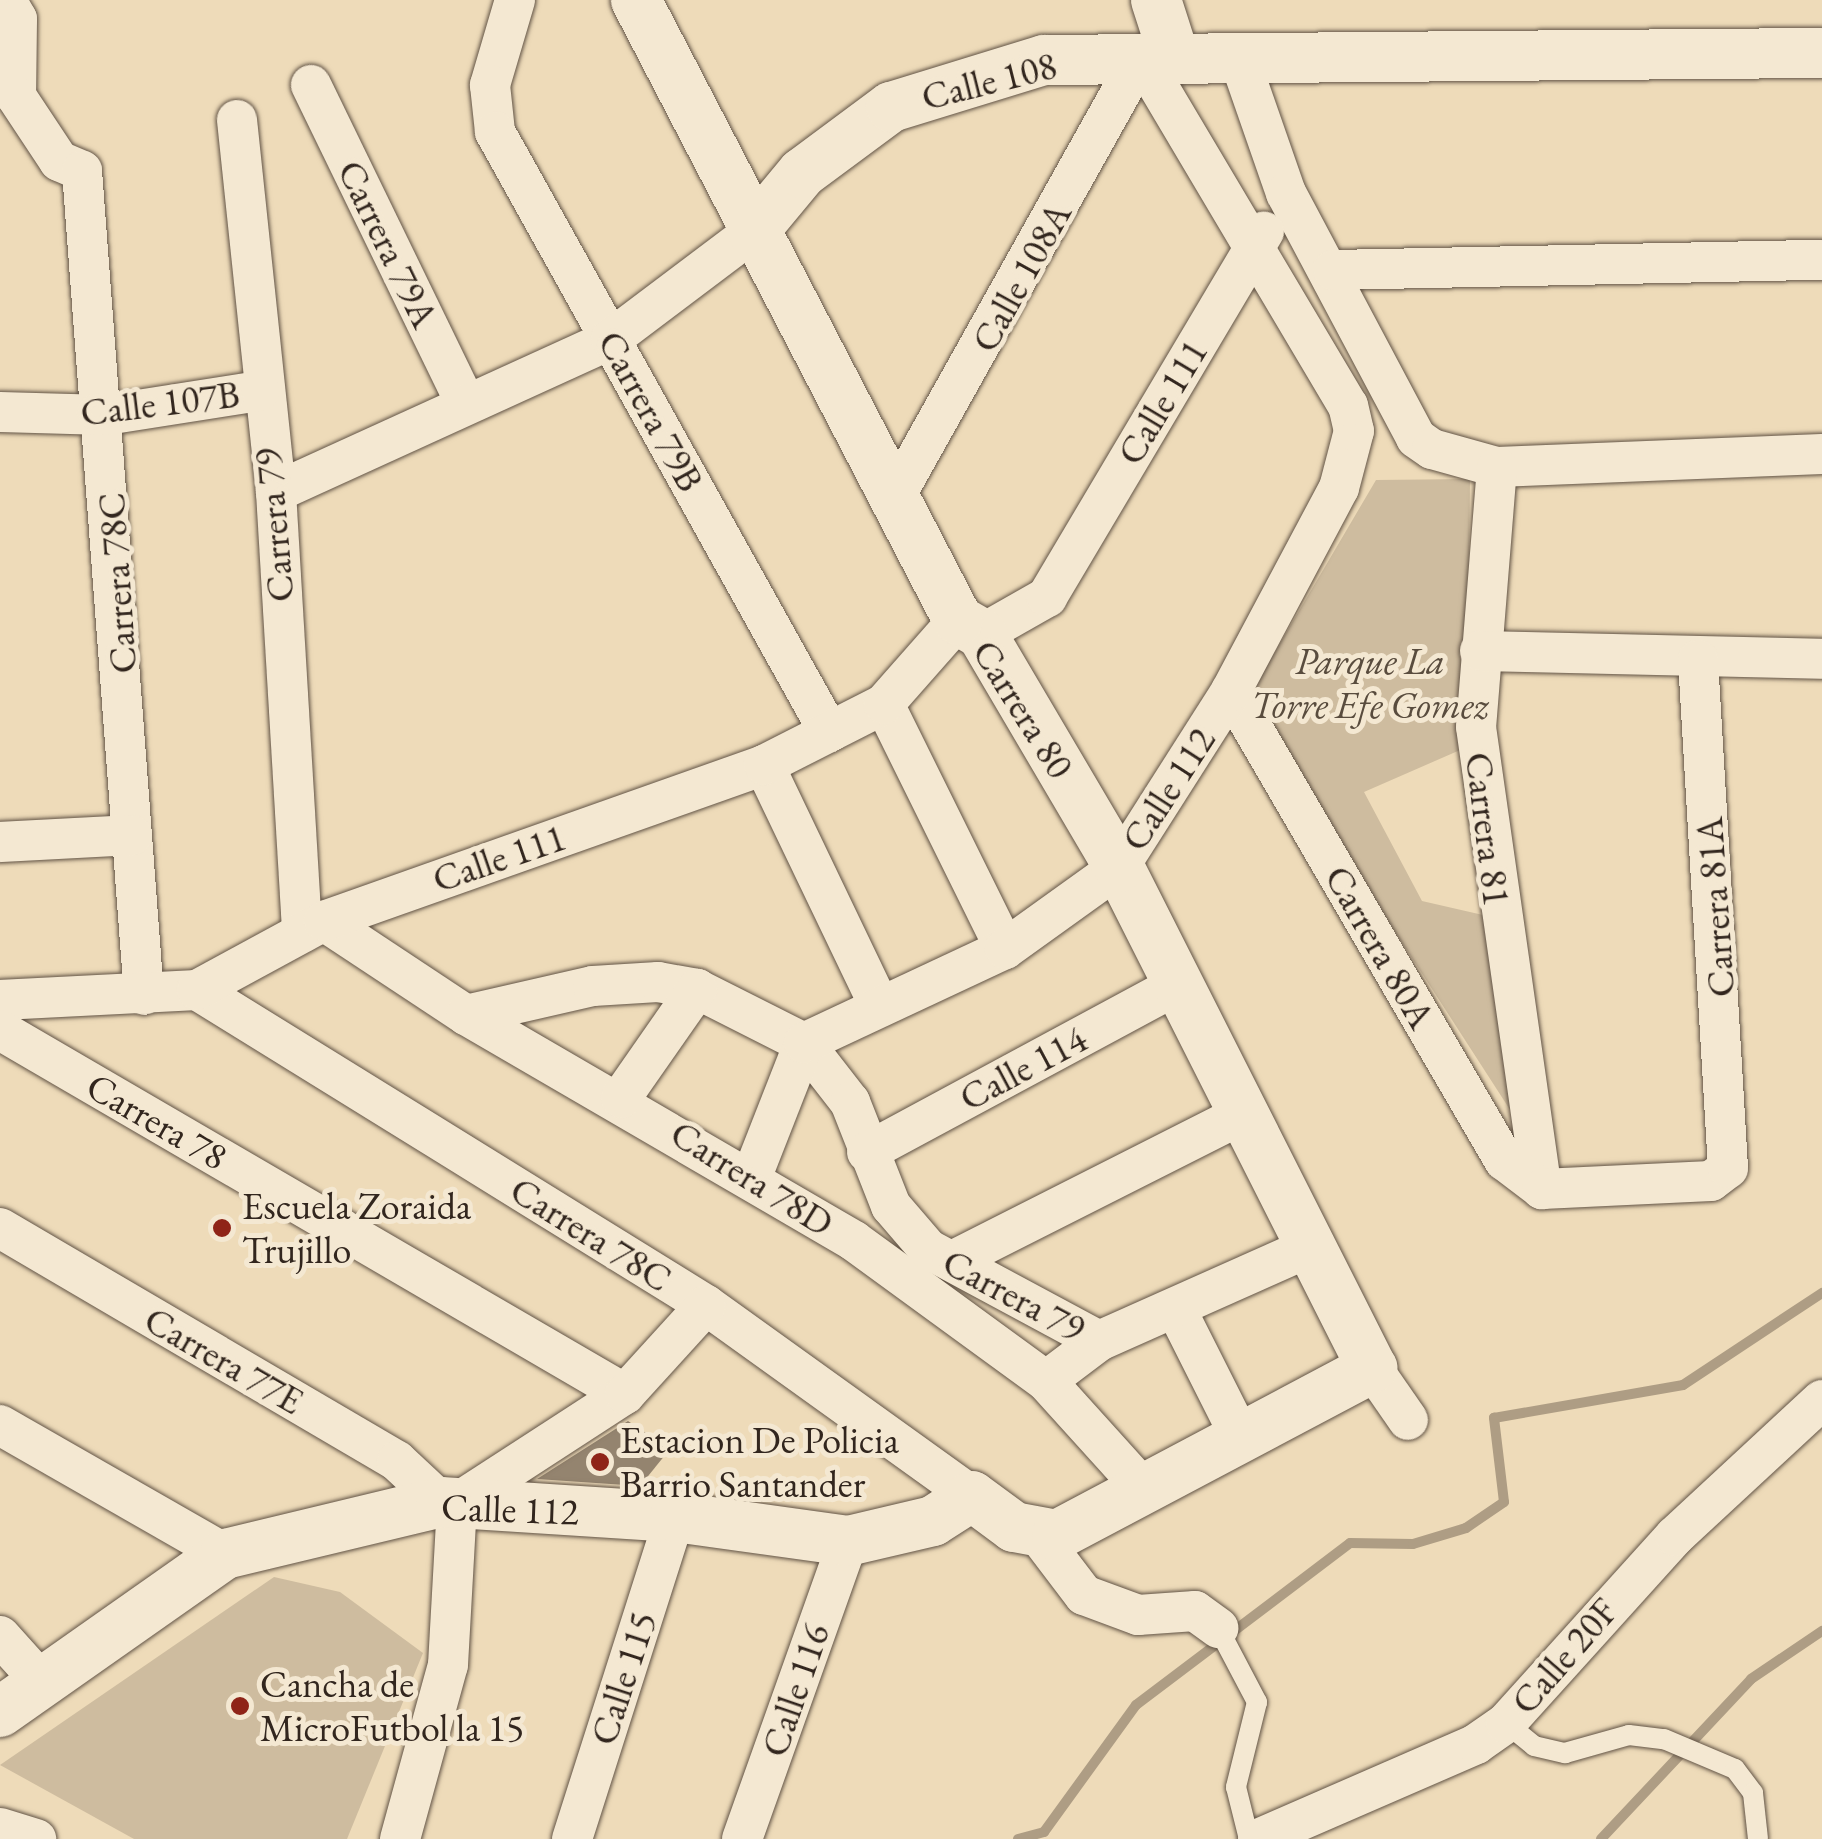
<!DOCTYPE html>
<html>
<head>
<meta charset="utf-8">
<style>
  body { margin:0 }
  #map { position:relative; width:1822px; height:1839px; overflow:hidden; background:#eedbb9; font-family:"EB Garamond",serif }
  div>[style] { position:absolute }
  .green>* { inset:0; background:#cebc9f }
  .stream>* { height:10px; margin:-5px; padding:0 5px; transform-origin:5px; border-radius:5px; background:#ae9d84 }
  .building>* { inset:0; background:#94846f }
  .roads { filter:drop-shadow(0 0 2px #615345) drop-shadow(0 0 2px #615345) }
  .service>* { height:20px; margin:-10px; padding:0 10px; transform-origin:10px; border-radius:10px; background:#f4e8d2 }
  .minor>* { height:40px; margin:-20px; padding:0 20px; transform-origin:20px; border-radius:20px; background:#f4e8d2 }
  .tertiary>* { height:50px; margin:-25px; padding:0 25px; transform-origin:25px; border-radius:25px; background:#f4e8d2 }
  .dots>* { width:28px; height:28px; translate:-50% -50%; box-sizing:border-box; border:5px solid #f4e8d2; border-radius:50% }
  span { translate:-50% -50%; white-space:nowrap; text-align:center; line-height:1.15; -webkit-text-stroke:10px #f4e8d2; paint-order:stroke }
  .street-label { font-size:38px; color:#32261e }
  .park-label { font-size:38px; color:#594c3e; font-style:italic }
  .poi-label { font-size:38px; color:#32261e }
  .left { translate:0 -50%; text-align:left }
</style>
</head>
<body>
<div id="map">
  <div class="green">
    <div style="clip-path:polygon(1470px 479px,1467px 747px,1364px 792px,1422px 901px,1496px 918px,1527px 1136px,1246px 701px,1376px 480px)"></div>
    <div style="clip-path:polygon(274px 1577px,340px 1592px,423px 1653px,347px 1839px,134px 1839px,0 1765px)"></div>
  </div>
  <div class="stream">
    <div style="left:1018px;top:1839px;width:27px;rotate:-15deg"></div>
    <div style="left:1044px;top:1832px;width:157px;rotate:-54.1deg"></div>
    <div style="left:1136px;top:1705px;width:268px;rotate:-37.1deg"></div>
    <div style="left:1350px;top:1543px;width:63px;rotate:0.9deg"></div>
    <div style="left:1413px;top:1544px;width:55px;rotate:-16.8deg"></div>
    <div style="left:1466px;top:1528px;width:46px;rotate:-34.4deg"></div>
    <div style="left:1504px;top:1502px;width:85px;rotate:-96.8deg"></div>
    <div style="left:1494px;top:1418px;width:192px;rotate:-9.9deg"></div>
    <div style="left:1683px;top:1385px;width:167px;rotate:-33.5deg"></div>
    <div style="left:1601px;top:1839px;width:219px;rotate:-46.8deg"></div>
    <div style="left:1751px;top:1679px;width:86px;rotate:-34.1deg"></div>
  </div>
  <div class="building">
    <div style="clip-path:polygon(628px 1421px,670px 1449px,640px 1486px,537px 1479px)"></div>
  </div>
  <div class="roads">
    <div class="service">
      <div style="left:1218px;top:1628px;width:84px;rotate:62.2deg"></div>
      <div style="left:1257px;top:1702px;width:88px;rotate:103.9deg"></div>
      <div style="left:1236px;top:1787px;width:54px;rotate:76deg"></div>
      <div style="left:1506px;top:1723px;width:36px;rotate:39deg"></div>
      <div style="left:1534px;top:1746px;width:32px;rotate:13deg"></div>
      <div style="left:1565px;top:1753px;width:66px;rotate:-15.7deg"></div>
      <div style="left:1629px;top:1735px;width:35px;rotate:7deg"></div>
      <div style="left:1664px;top:1739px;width:77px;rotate:22.9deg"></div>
      <div style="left:1735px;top:1769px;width:30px;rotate:53deg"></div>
      <div style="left:1753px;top:1793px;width:46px;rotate:83.8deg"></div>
    </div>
    <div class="minor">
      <div style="left:6px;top:0;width:22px;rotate:60deg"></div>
      <div style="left:17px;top:19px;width:77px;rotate:90.7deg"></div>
      <div style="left:16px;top:96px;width:78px;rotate:56.5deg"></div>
      <div style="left:59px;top:161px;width:25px;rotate:23deg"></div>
      <div style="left:82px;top:171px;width:826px;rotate:85.7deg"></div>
      <div style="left:515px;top:0;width:89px;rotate:106.4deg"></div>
      <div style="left:490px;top:85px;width:47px;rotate:83.9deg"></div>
      <div style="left:495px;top:132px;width:687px;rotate:60.9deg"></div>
      <div style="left:1240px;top:61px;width:140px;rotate:70.8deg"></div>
      <div style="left:1286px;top:193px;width:277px;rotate:62deg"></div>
      <div style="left:1416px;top:438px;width:19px;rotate:35deg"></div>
      <div style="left:1432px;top:449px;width:67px;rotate:15.5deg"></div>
      <div style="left:1497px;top:467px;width:325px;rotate:-2.3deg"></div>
      <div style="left:311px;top:85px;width:352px;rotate:64.1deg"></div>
      <div style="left:237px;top:120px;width:374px;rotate:84deg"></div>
      <div style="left:276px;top:492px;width:441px;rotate:86.6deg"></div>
      <div style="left:1333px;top:270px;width:489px;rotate:-1.2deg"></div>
      <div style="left:0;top:412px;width:106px;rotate:1.6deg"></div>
      <div style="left:106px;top:415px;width:155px;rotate:-8.9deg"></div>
      <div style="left:1497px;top:467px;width:261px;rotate:94.6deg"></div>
      <div style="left:1476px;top:727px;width:467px;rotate:81.9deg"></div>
      <div style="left:276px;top:492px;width:368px;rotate:-24.5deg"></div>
      <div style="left:611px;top:339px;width:178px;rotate:-37deg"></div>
      <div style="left:897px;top:493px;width:500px;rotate:-60.8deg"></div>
      <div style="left:982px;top:634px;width:75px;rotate:-29.6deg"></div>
      <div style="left:1047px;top:597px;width:425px;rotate:-59.3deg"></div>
      <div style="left:1480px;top:651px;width:342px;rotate:1.3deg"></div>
      <div style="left:1231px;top:691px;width:543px;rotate:59.8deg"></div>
      <div style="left:1504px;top:1160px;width:48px;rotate:37.3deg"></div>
      <div style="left:884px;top:704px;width:273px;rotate:63.7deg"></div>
      <div style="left:764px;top:765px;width:264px;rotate:64.4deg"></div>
      <div style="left:0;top:842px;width:132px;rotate:-3deg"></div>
      <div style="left:324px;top:921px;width:170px;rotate:33.5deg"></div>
      <div style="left:466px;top:1015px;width:449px;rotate:30.2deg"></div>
      <div style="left:854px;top:1241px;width:238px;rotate:36.1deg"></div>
      <div style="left:1046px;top:1381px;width:142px;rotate:47.9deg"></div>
      <div style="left:197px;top:990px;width:599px;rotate:31.75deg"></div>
      <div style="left:706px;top:1305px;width:327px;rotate:35.7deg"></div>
      <div style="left:0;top:1000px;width:197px;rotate:-2.9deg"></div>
      <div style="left:197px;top:990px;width:145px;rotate:-28.5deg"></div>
      <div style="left:324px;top:921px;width:467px;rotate:-19.5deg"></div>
      <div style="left:764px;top:765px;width:135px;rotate:-26.9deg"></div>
      <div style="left:884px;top:704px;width:112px;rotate:-48.6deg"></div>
      <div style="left:466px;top:1015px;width:130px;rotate:-12.9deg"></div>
      <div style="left:593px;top:986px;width:65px;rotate:-3.5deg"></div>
      <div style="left:658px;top:982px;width:40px;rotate:10deg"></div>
      <div style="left:697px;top:989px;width:120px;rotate:26.8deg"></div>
      <div style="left:804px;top:1043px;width:75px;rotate:52.1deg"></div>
      <div style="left:850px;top:1102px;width:112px;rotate:68.5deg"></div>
      <div style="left:891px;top:1206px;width:57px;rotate:49.3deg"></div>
      <div style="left:928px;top:1249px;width:194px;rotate:28.3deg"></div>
      <div style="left:0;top:1030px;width:723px;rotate:30.22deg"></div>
      <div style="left:621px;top:1098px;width:133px;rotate:-55.1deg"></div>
      <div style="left:867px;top:1152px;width:354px;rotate:-28.3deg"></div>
      <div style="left:752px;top:1176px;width:143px;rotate:-68.6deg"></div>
      <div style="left:804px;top:1043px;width:222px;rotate:-25.1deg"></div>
      <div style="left:1005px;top:949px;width:140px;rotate:-35.7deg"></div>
      <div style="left:1119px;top:867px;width:209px;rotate:-57.5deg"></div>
      <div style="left:1231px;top:691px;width:230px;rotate:-62deg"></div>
      <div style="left:1339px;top:488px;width:59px;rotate:-75.3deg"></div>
      <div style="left:1354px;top:431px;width:26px;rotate:-103deg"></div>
      <div style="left:1348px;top:406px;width:406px;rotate:-120.7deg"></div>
      <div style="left:1542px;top:1189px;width:169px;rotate:-2.7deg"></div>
      <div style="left:1711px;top:1181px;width:21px;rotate:-37deg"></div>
      <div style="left:1728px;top:1168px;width:509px;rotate:-93.38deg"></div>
      <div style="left:0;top:1228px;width:460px;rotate:30.4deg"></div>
      <div style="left:397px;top:1461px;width:60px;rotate:43deg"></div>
      <div style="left:952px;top:1261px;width:330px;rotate:-26.8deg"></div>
      <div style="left:1177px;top:1311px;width:140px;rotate:63.3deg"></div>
      <div style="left:1372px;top:1368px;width:63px;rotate:55.3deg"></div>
      <div style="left:1046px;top:1381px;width:66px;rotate:-37deg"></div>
      <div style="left:1099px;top:1341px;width:231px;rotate:-24deg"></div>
      <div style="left:0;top:1425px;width:259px;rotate:29.8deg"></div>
      <div style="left:1039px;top:1536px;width:74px;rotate:52.7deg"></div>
      <div style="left:1084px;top:1595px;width:58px;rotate:20.3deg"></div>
      <div style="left:1138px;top:1615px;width:57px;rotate:-4deg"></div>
      <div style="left:1195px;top:1611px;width:29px;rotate:36deg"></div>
      <div style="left:0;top:1636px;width:57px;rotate:47.9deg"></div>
      <div style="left:0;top:1828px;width:38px;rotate:17deg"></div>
      <div style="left:400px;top:1839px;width:180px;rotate:-74.6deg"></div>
      <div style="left:448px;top:1665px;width:162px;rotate:-86.8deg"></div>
      <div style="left:457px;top:1503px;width:200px;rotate:-33deg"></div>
      <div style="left:625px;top:1394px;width:120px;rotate:-47.7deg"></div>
      <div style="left:572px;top:1839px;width:338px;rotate:-72.3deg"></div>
      <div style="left:742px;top:1839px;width:316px;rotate:-70.4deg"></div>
      <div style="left:1258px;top:1839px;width:238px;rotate:-23.5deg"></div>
      <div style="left:1476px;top:1744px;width:37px;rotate:-35deg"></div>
      <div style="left:1506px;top:1723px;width:252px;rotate:-47.9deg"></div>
      <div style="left:1675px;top:1536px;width:200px;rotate:-42.8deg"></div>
    </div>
    <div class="tertiary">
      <div style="left:1156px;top:0;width:59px;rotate:72.2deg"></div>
      <div style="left:753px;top:232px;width:77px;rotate:-50.3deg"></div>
      <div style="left:802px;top:173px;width:111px;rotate:-36.6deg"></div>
      <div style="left:891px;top:107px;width:160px;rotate:-17.1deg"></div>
      <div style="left:1044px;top:60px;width:778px;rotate:-0.52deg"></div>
      <div style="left:0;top:1712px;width:275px;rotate:-35.1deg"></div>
      <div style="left:225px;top:1554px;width:222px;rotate:-13.5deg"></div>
      <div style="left:441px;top:1502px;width:234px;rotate:3.7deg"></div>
      <div style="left:675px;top:1517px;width:175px;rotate:7.9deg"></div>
      <div style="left:848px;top:1541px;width:87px;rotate:-13.2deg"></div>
      <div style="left:933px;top:1521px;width:46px;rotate:-32.7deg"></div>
      <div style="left:972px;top:1496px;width:52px;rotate:36.4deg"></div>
      <div style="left:1014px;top:1527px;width:44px;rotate:10.5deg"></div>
      <div style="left:1057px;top:1535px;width:357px;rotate:-27.9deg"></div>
      <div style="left:1372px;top:1368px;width:561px;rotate:-116.79deg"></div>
      <div style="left:1119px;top:867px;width:270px;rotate:-120.5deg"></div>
      <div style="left:982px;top:634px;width:28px;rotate:-150deg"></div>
      <div style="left:958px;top:620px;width:699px;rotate:-117.45deg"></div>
    </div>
  </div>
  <div class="dots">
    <div style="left:222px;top:1228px;background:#8f2418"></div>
    <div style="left:600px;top:1462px;background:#8f2418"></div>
    <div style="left:240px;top:1706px;background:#8f2418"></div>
  </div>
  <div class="street-label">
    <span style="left:989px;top:81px;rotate:-14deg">Calle 108</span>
    <span style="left:388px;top:244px;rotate:64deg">Carrera 79A</span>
    <span style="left:1021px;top:277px;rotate:-61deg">Calle 108A</span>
    <span style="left:1162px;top:402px;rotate:-59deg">Calle 111</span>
    <span style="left:160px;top:403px;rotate:-7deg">Calle 107B</span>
    <span style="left:651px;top:411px;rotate:61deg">Carrera 79B</span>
    <span style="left:274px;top:525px;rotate:-95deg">Carrera 79</span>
    <span style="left:117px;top:583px;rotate:-94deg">Carrera 78C</span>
    <span style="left:1023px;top:709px;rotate:58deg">Carrera 80</span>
    <span style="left:1168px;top:789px;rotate:-57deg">Calle 112</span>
    <span style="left:1488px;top:829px;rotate:83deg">Carrera 81</span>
    <span style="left:499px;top:858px;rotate:-19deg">Calle 111</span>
    <span style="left:1715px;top:907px;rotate:-94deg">Carrera 81A</span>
    <span style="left:1380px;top:947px;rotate:60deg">Carrera 80A</span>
    <span style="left:1023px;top:1068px;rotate:-28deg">Calle 114</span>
    <span style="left:157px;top:1121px;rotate:30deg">Carrera 78</span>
    <span style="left:752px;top:1178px;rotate:32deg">Carrera 78D</span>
    <span style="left:591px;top:1234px;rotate:32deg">Carrera 78C</span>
    <span style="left:1014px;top:1295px;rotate:28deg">Carrera 79</span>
    <span style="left:224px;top:1360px;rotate:30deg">Carrera 77E</span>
    <span style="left:510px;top:1509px;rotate:2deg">Calle 112</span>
    <span style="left:1564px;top:1656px;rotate:-49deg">Calle 20F</span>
    <span style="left:623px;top:1678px;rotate:-72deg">Calle 115</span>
    <span style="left:795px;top:1690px;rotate:-71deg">Calle 116</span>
  </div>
  <div class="park-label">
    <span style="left:1370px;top:683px">Parque La<br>Torre Efe Gomez</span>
  </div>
  <div class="poi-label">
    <span class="left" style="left:242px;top:1228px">Escuela Zoraida<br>Trujillo</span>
    <span class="left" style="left:620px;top:1462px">Estacion De Policia<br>Barrio Santander</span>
    <span class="left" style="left:260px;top:1706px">Cancha de<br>MicroFutbol la 15</span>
  </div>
</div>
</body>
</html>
